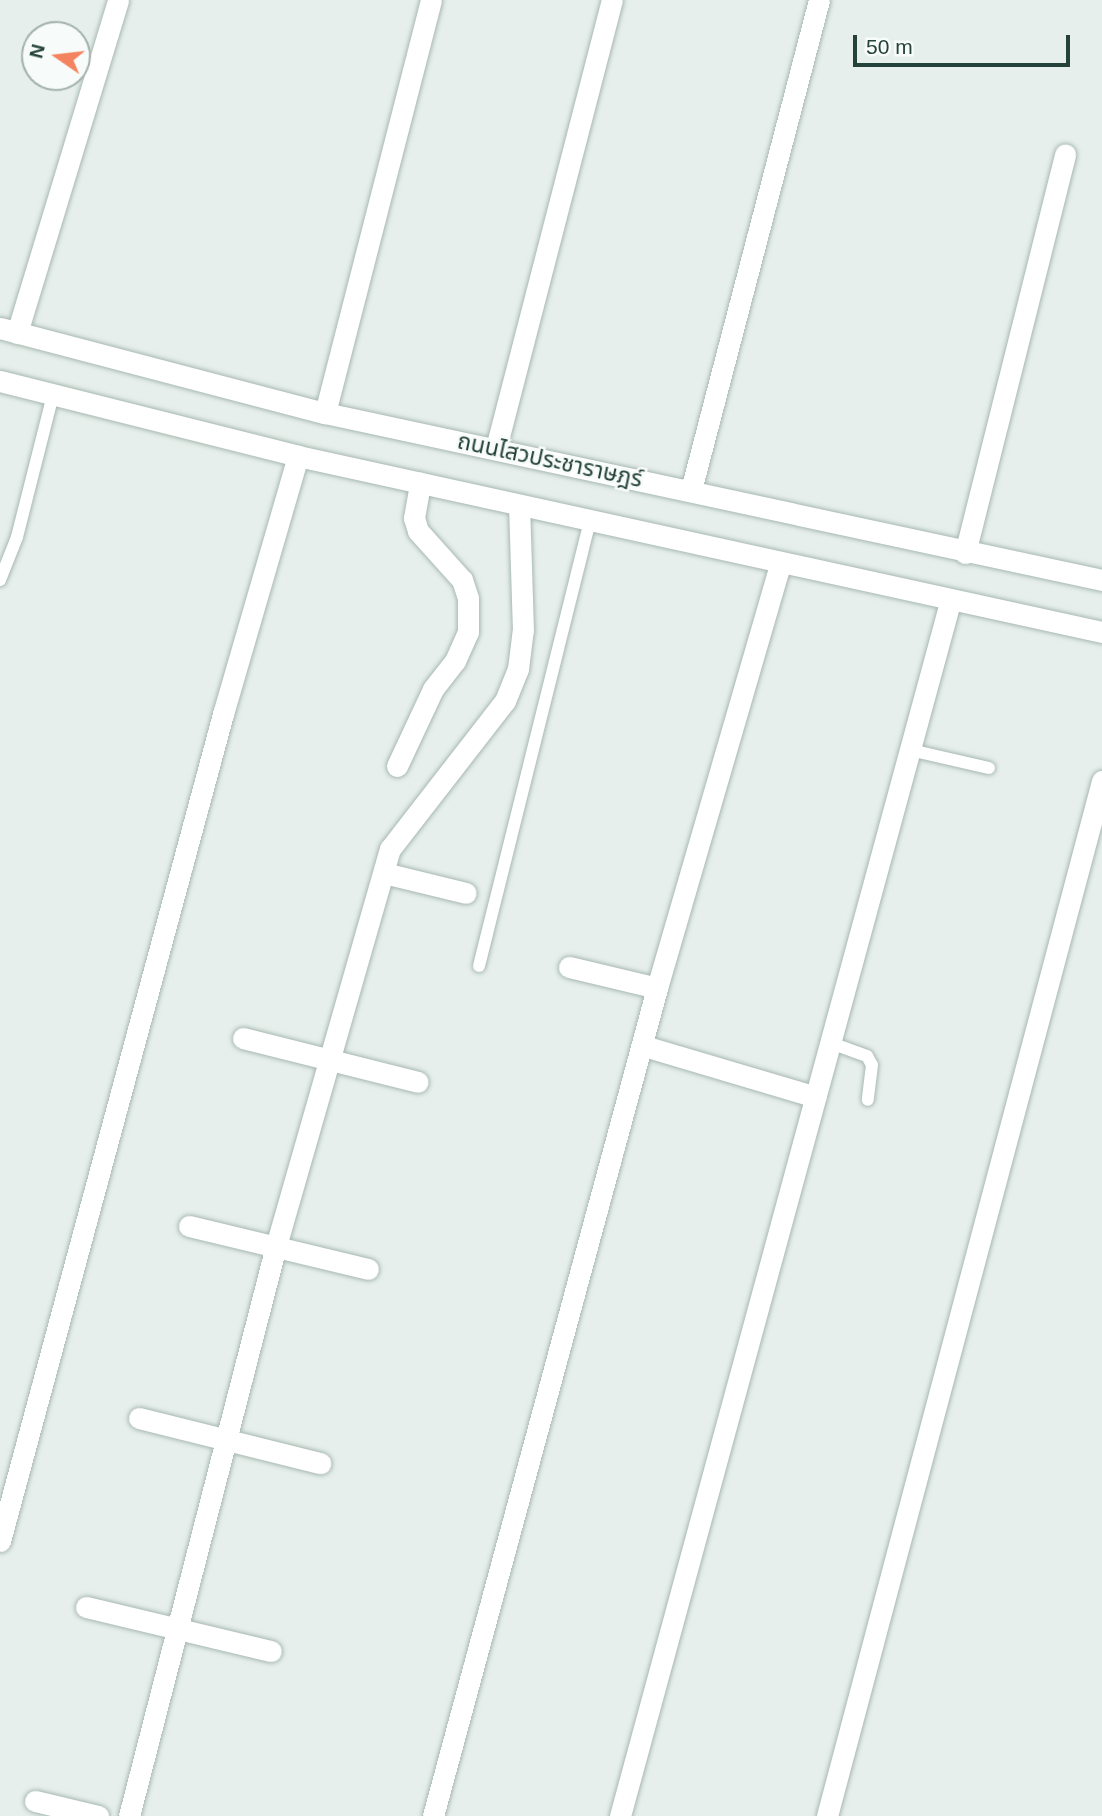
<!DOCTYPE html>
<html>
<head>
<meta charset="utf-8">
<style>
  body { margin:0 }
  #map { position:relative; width:1102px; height:1816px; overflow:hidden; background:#e6efeb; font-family:Helvetica,"Noto Sans Thai",sans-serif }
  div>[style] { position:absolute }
  .roads { filter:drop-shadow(0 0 2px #a8b8b2) drop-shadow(0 0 2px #a8b8b2) }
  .lane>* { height:12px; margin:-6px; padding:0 6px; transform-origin:6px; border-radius:6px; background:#fff }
  .street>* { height:21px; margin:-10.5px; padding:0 10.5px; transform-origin:10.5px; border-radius:10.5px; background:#fff }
  .secondary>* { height:21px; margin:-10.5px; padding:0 10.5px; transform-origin:10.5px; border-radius:10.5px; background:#fff }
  span { translate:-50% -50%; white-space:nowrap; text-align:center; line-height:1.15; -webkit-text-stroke:5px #f7fbf9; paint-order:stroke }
  .street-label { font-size:23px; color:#24423a }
  .north { position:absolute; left:21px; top:21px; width:70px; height:70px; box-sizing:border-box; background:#f7fbf9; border:2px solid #a3b1ad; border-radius:50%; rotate:284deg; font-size:19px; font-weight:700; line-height:28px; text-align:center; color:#24423a }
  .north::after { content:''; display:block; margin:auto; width:24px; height:32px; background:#f4845f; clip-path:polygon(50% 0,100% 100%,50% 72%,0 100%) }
  .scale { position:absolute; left:853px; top:35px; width:217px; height:32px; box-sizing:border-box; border:4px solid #24423a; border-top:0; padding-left:9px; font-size:21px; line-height:24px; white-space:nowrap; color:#24423a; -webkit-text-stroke:5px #f7fbf9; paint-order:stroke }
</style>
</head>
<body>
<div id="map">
  <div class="roads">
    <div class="lane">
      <div style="left:0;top:580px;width:46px;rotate:-68.4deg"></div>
      <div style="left:17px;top:537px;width:146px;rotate:-75.8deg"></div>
      <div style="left:910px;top:750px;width:81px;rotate:12.8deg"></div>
      <div style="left:479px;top:966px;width:458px;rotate:-76deg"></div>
      <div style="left:831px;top:1043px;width:38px;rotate:20deg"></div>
      <div style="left:867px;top:1056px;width:10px;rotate:61deg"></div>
      <div style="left:872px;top:1065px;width:35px;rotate:97deg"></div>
    </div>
    <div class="street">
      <div style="left:17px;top:333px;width:348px;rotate:-73.1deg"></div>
      <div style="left:325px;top:413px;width:426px;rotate:-75.6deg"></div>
      <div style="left:496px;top:448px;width:463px;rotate:-75.5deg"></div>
      <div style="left:691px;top:490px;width:506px;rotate:-75.36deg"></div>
      <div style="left:965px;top:553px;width:411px;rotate:-75.9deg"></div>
      <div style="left:397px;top:766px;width:85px;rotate:-64.9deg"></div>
      <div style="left:433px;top:689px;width:36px;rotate:-52deg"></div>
      <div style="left:455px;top:661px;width:32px;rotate:-66deg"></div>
      <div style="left:468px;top:632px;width:34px;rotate:-90deg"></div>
      <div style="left:468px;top:598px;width:19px;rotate:-108deg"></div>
      <div style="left:462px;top:580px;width:66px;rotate:-131.9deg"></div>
      <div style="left:418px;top:531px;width:14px;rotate:-107deg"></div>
      <div style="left:414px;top:518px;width:36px;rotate:-80deg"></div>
      <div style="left:384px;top:873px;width:84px;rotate:13.7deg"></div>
      <div style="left:569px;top:967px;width:90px;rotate:13.4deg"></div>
      <div style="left:243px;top:1038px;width:180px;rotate:14.1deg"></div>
      <div style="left:644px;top:1046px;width:179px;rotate:16.5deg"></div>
      <div style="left:189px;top:1226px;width:184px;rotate:13.5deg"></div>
      <div style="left:139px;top:1418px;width:187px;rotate:14deg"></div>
      <div style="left:0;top:1541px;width:857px;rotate:-74.91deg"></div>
      <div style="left:223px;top:714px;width:269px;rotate:-73.8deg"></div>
      <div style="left:86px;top:1607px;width:190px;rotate:13.4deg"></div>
      <div style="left:35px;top:1801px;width:65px;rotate:13.4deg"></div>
      <div style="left:129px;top:1816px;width:589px;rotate:-75.54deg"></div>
      <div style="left:276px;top:1246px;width:413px;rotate:-74deg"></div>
      <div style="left:390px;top:849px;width:187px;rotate:-52.2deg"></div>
      <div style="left:505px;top:701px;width:35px;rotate:-68deg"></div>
      <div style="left:518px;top:669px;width:38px;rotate:-83deg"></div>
      <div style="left:523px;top:631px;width:126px;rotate:-91.8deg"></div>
      <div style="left:433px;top:1816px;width:858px;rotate:-74.86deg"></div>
      <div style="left:657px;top:988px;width:441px;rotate:-73.8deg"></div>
      <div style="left:620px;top:1816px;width:1258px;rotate:-74.79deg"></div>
      <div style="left:827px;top:1816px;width:1071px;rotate:-75.12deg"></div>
    </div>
    <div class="secondary">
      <div style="left:0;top:328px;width:336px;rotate:14.7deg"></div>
      <div style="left:325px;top:413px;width:795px;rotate:12.13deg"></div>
      <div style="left:0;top:381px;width:307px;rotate:14.1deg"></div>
      <div style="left:298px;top:456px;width:823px;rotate:12.35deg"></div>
    </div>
  </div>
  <div class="street-label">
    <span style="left:550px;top:460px;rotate:12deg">ถนนไสวประชาราษฎร์</span>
  </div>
  <div class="north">N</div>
  <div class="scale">50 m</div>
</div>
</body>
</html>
